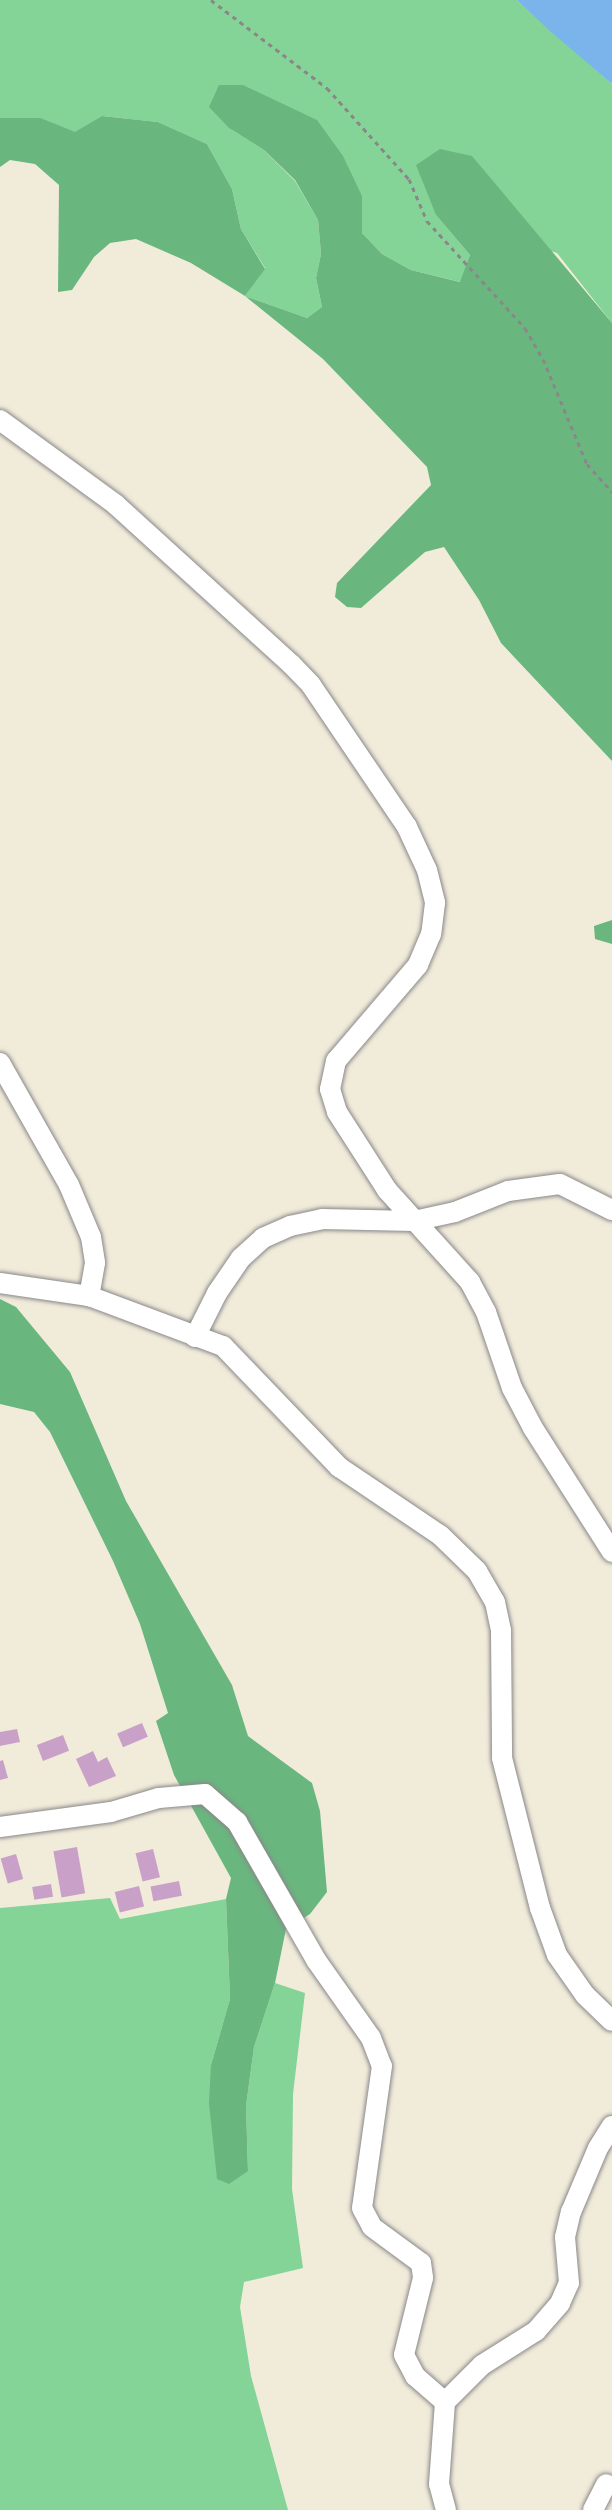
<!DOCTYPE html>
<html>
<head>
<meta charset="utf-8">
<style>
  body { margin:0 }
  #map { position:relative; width:612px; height:2510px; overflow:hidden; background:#f1ecda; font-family:Alegreya,serif }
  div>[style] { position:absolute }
  .green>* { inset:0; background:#83d496 }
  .forest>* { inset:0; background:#6ab67f }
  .water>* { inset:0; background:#7ab4eb }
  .building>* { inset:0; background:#c9a1c8; transform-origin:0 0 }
  .path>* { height:3px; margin-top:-1.5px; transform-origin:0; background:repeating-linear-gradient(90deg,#8a878a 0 4.5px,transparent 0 9px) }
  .roads { filter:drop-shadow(0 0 2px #8a878a) drop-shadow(0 0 2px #8a878a) }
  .minor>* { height:20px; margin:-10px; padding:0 10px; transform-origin:10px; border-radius:10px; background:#fff }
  span { translate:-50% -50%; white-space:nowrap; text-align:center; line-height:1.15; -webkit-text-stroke:4.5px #f6f6f2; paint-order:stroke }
</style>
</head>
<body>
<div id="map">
  <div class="green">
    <div style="clip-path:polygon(0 0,517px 0,612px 84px,612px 323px,557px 253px,436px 215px,470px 255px,461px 282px,411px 270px,382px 254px,362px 233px,362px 196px,229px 128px,264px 150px,295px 181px,318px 220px,321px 254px,316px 278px,322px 307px,307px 318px,245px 296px,265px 268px,241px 229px,232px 189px,207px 144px,158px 122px,102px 116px,75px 133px,41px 118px,0 118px)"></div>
    <div style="clip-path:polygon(110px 1898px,120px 1919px,226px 1899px,230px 1999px,211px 2065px,248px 2171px,246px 2106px,254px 2047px,275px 1983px,305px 1993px,293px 2094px,292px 2189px,303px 2268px,244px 2282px,240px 2307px,251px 2376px,288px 2510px,0 2510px,0 1908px)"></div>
  </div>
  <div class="forest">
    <div style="clip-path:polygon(219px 85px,243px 85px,317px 120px,343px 156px,362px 196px,362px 233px,382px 254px,411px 270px,460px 282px,470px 255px,436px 215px,416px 165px,440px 149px,472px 156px,612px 323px,612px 761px,501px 643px,479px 600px,444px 547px,425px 552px,361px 608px,347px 607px,335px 597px,337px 583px,431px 485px,427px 467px,323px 359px,245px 296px,191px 263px,136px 239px,110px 243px,94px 257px,72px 290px,58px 292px,59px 185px,35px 164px,10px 160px,0 167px,0 118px,41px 118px,75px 132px,102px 116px,158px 122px,207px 144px,232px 189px,241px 229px,265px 269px,245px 296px,307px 318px,322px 307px,316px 278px,321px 254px,318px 220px,295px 180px,264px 150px,229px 128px,209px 107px)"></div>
    <div style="clip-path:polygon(612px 920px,612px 944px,595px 939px,594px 926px)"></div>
    <div style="clip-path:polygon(0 1299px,16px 1307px,70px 1372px,126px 1501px,232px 1685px,248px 1736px,312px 1783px,320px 1811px,327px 1892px,310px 1914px,286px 1929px,275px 1983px,254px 2047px,246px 2106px,248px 2171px,229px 2184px,217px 2179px,209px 2103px,211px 2065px,230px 1999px,226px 1899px,231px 1878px,174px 1775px,156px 1721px,168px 1713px,140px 1624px,113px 1561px,50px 1432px,34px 1412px,0 1404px)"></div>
  </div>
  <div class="water">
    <div style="clip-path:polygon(517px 0,612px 0,612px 84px,550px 31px)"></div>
  </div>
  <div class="building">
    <div style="left:142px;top:1723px;width:15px;height:27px;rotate:67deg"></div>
    <div style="clip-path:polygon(17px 1729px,20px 1742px,0 1746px,0 1732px)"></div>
    <div style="left:63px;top:1735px;width:17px;height:28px;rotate:69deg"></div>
    <div style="clip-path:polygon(93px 1751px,98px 1762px,107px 1757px,116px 1776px,89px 1787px,76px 1759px)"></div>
    <div style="clip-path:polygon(3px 1760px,8px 1778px,0 1780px,0 1761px)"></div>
    <div style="left:77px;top:1847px;width:47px;height:24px;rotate:80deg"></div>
    <div style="left:153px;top:1849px;width:29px;height:18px;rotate:76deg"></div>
    <div style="left:16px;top:1854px;width:26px;height:16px;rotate:74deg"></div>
    <div style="left:179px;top:1881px;width:15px;height:29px;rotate:79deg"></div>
    <div style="left:51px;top:1884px;width:13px;height:19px;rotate:81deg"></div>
    <div style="left:139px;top:1886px;width:21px;height:25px;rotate:76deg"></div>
  </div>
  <div class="path">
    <div style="left:211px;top:0;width:146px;rotate:37.2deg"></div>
    <div style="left:327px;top:88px;width:122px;rotate:48deg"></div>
    <div style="left:409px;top:179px;width:46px;rotate:66.8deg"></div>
    <div style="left:427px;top:221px;width:145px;rotate:47.5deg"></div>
    <div style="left:525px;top:328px;width:36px;rotate:60deg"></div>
    <div style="left:543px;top:359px;width:114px;rotate:67.3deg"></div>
    <div style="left:587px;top:464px;width:38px;rotate:48deg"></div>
  </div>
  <div class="roads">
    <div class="minor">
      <div style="left:0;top:420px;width:142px;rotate:36.1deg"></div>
      <div style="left:115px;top:504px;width:238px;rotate:42.3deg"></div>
      <div style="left:291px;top:664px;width:29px;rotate:46deg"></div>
      <div style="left:311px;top:685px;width:171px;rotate:55.9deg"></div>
      <div style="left:407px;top:827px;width:47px;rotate:65.1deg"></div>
      <div style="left:427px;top:870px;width:34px;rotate:76deg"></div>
      <div style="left:435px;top:903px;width:31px;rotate:97deg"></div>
      <div style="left:431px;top:934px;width:34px;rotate:113deg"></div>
      <div style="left:418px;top:965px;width:126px;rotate:130.5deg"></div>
      <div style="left:336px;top:1061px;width:29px;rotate:102deg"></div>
      <div style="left:330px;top:1089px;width:24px;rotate:73deg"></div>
      <div style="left:337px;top:1112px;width:93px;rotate:57.3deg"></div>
      <div style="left:387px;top:1190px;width:124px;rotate:47.9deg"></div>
      <div style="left:470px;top:1282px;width:34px;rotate:62deg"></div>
      <div style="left:486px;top:1312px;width:80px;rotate:71.1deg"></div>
      <div style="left:512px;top:1388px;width:45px;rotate:62.3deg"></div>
      <div style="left:533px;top:1428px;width:147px;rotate:57.5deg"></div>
      <div style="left:0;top:1063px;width:140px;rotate:60.5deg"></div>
      <div style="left:69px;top:1185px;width:56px;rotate:67.1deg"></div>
      <div style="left:91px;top:1237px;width:26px;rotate:81deg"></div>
      <div style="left:95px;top:1263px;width:34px;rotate:100deg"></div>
      <div style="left:0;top:1283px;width:90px;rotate:8.3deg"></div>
      <div style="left:89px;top:1296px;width:143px;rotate:20.5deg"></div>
      <div style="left:223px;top:1346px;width:168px;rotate:46.2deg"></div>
      <div style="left:339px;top:1467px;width:122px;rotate:34deg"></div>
      <div style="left:440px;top:1535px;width:52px;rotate:44.2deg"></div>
      <div style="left:477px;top:1571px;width:36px;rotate:60deg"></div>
      <div style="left:495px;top:1602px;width:30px;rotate:78deg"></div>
      <div style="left:501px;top:1631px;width:127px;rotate:89.5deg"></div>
      <div style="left:502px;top:1758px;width:155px;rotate:75.8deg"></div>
      <div style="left:540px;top:1908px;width:50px;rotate:70.1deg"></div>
      <div style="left:557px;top:1955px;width:49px;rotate:55deg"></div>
      <div style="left:585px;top:1995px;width:37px;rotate:44deg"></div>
      <div style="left:195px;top:1337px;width:49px;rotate:-63.4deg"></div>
      <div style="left:217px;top:1293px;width:42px;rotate:-55.6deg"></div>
      <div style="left:241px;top:1258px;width:30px;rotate:-42deg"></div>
      <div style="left:263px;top:1238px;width:30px;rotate:-24deg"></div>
      <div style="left:290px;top:1226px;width:33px;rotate:-12deg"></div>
      <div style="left:322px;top:1219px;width:92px;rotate:1.2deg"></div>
      <div style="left:414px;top:1221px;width:42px;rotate:-12.4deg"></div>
      <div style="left:455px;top:1212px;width:57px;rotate:-21.6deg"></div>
      <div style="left:508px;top:1191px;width:52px;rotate:-7.7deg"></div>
      <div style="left:560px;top:1184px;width:58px;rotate:26.6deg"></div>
      <div style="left:0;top:1827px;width:112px;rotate:-7.7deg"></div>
      <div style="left:111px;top:1812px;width:50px;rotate:-16.3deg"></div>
      <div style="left:159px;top:1798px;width:46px;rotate:-5deg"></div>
      <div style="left:205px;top:1794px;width:43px;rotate:41.2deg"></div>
      <div style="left:237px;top:1822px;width:159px;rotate:60.2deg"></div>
      <div style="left:316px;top:1960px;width:95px;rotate:54.8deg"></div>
      <div style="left:371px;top:2038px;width:30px;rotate:69deg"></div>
      <div style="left:382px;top:2066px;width:143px;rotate:98deg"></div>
      <div style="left:362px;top:2208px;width:21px;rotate:62deg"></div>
      <div style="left:372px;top:2227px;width:61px;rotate:36.3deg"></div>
      <div style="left:421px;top:2263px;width:15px;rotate:82deg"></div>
      <div style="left:423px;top:2278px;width:79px;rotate:103.9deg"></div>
      <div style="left:404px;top:2355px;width:24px;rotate:62deg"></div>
      <div style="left:415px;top:2376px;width:40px;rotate:41deg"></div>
      <div style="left:446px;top:2510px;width:27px;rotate:-105deg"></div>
      <div style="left:439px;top:2484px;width:82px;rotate:-85.8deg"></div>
      <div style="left:445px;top:2402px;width:52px;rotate:-45deg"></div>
      <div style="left:482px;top:2365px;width:64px;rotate:-32.2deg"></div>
      <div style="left:536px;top:2331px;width:37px;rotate:-49deg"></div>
      <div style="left:560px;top:2303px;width:22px;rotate:-66deg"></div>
      <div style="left:569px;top:2283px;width:46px;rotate:-95deg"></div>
      <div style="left:565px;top:2237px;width:26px;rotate:-77deg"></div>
      <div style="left:571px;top:2212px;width:69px;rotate:-67.1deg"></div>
      <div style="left:598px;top:2148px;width:26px;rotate:-58deg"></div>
      <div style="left:593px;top:2510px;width:29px;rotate:-63deg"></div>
    </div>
  </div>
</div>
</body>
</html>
